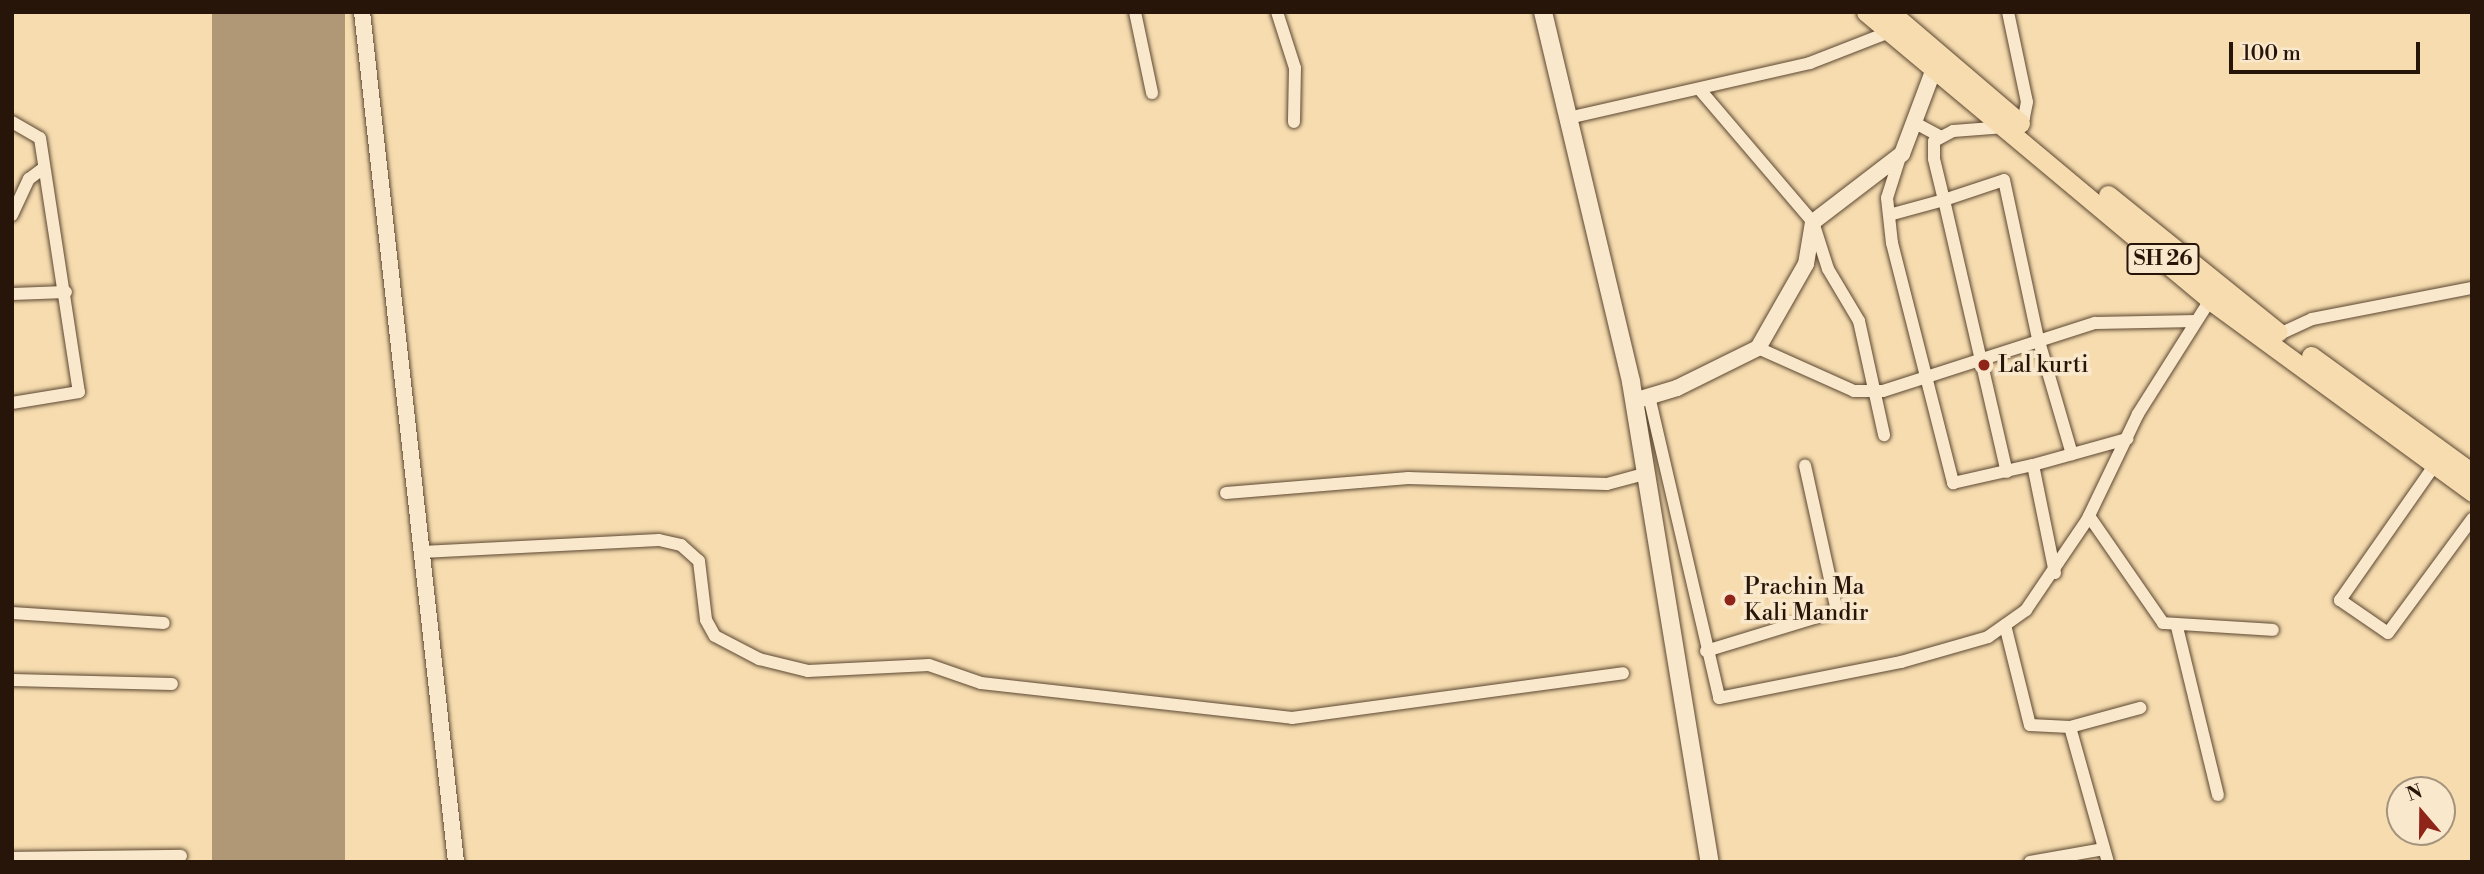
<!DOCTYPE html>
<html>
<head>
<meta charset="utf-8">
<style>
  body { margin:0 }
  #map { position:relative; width:2484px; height:874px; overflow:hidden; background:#f6dcaf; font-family:"Libre Bodoni",serif }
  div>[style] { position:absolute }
  .water>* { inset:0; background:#b09877; transform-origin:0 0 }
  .roads { filter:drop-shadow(0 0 2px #5c4732) drop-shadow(0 0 2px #5c4732) }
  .minor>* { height:12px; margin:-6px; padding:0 6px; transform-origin:6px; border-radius:6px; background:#f9e8cb }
  .tertiary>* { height:16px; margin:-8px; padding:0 8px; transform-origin:8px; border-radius:8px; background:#f9e8cb }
  .secondary>* { height:18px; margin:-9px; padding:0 9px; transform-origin:9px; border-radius:9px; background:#f9e8cb }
  .primary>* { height:19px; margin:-9.5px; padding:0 9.5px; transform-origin:9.5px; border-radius:9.5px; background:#f6dcaf }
  .dots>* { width:19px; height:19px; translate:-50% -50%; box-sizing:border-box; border:4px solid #f9e8cb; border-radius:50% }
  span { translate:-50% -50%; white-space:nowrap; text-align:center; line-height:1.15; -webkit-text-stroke:7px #f9e8cb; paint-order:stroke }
  .shield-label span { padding:2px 5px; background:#f9e8cb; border:2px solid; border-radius:5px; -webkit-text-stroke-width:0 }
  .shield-label { font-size:21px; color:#281509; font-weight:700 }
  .poi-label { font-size:23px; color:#281509 }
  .left { translate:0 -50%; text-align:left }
  .frame { position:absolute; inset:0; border:14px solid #281509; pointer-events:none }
  .north { position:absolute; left:2386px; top:776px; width:70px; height:70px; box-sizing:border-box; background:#f9e8cb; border:2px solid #a5947d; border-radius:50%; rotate:340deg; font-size:19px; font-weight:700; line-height:28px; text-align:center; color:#281509 }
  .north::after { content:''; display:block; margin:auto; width:24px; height:32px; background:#8f2418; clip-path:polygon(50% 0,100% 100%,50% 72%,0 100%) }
  .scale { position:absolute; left:2229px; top:42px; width:191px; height:32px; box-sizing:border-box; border:4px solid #281509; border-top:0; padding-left:9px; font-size:21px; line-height:24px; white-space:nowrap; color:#281509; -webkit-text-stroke:5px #f9e8cb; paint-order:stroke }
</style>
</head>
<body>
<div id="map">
  <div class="water">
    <div style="left:212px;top:12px;width:133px;height:856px"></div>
  </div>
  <div class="roads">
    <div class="minor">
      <div style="left:1135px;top:12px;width:83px;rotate:78.1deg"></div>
      <div style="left:1277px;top:12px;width:59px;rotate:72.2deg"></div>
      <div style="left:1295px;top:68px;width:54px;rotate:91.1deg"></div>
      <div style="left:2008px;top:12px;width:92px;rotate:78.1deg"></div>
      <div style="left:2027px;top:102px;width:16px;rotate:101deg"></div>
      <div style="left:2024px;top:118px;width:21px;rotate:155deg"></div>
      <div style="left:2005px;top:127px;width:52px;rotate:175.6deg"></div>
      <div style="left:1953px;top:131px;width:21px;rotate:152deg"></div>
      <div style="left:1934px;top:141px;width:18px;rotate:90deg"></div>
      <div style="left:1934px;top:159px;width:42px;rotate:76.3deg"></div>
      <div style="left:1944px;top:200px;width:63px;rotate:-18.4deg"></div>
      <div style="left:2004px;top:180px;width:162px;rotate:77.9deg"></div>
      <div style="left:2038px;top:338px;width:121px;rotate:73.7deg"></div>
      <div style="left:1701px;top:91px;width:172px;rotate:49.5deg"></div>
      <div style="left:1813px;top:222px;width:49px;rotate:72.3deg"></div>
      <div style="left:1828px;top:269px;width:61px;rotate:59.2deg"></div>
      <div style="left:1859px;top:321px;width:117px;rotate:77.6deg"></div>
      <div style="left:1568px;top:118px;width:248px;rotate:-12.8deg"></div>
      <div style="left:1810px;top:63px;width:83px;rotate:-21.3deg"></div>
      <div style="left:12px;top:122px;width:32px;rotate:30deg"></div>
      <div style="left:40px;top:138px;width:257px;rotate:81.3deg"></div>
      <div style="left:79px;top:392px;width:68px;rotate:170.7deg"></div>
      <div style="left:1917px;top:124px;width:27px;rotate:28deg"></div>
      <div style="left:1901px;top:154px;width:46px;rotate:107.7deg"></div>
      <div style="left:1887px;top:198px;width:45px;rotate:83.7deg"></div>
      <div style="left:1892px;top:243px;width:248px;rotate:75.7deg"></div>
      <div style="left:1953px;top:483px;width:82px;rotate:-12.7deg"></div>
      <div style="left:12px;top:215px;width:40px;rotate:-65deg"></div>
      <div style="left:29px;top:179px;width:15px;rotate:-37deg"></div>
      <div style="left:1889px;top:215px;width:57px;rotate:-15.3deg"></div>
      <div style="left:1944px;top:200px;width:279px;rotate:77deg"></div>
      <div style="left:12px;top:294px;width:54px;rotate:-2.1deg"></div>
      <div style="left:2273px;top:337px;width:43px;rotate:-24.8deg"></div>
      <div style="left:2312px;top:319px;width:163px;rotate:-11deg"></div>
      <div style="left:1758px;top:348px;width:105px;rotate:24.1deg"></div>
      <div style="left:1854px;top:391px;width:29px"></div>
      <div style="left:1883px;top:391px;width:223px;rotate:-17.8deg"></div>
      <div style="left:2095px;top:323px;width:101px;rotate:-1.1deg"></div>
      <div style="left:1649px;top:396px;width:310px;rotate:76.9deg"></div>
      <div style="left:1719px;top:698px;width:186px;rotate:-11.2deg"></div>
      <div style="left:1901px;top:662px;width:91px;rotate:-16deg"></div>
      <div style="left:1988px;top:637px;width:47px;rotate:-35.4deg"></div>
      <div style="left:2026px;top:610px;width:109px;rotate:-55.9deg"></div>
      <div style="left:2087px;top:520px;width:118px;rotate:-64.3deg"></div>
      <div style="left:2138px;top:414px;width:135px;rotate:-57.7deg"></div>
      <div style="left:2434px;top:466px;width:164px;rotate:125deg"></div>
      <div style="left:2340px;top:600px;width:58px;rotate:34.5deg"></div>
      <div style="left:2388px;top:633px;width:142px;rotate:-53.6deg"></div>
      <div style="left:1226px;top:493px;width:183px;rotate:-4.7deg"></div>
      <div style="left:1408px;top:478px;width:199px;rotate:1.7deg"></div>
      <div style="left:1607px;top:484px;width:39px;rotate:-15deg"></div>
      <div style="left:2089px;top:516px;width:130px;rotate:55.3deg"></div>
      <div style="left:2163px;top:623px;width:110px;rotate:3.6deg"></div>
      <div style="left:422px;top:552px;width:237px;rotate:-2.9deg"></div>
      <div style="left:659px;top:540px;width:23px;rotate:13deg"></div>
      <div style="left:681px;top:545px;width:24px;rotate:42deg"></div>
      <div style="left:699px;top:561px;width:59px;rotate:83.2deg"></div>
      <div style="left:706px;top:620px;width:18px;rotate:61deg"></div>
      <div style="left:715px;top:636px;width:50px;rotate:27.6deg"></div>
      <div style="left:759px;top:659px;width:50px;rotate:13.8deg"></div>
      <div style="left:808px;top:671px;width:121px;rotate:-2.8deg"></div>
      <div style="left:929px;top:665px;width:55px;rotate:19.1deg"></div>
      <div style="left:981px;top:683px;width:313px;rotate:6.4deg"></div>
      <div style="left:1292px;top:718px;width:334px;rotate:-7.7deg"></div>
      <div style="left:2055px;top:573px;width:110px;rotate:-101.5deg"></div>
      <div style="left:2033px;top:465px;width:98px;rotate:-15.5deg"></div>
      <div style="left:12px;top:613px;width:152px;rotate:3.8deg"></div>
      <div style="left:2005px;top:625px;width:103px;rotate:76deg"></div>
      <div style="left:2030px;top:725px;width:40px;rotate:2.9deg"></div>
      <div style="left:2070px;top:727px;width:140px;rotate:74.3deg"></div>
      <div style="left:2177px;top:627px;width:173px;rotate:76.3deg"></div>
      <div style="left:1706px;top:651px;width:137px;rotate:-17deg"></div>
      <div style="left:1837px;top:611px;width:149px;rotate:-102.4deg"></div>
      <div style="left:12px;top:680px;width:160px;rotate:1.4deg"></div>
      <div style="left:2070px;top:727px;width:73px;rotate:-15.2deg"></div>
      <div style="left:12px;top:858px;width:169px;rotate:-0.7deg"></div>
      <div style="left:2030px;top:862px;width:75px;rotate:-10deg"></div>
    </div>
    <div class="tertiary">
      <div style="left:362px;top:12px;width:855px;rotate:83.69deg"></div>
      <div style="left:1634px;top:401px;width:45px;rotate:-16.8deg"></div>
      <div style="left:1677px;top:388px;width:90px;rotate:-26.3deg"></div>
      <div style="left:1758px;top:348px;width:97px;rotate:-60.3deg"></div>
      <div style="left:1806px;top:264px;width:43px;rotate:-80.5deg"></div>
      <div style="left:1813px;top:222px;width:112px;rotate:-37.4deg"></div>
      <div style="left:1902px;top:154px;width:85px;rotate:-69.4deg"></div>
    </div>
    <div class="secondary">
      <div style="left:1543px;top:12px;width:380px;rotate:76.6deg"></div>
      <div style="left:1631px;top:382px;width:486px;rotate:80.7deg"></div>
    </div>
    <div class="primary">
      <div style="left:1866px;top:12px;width:449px;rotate:39.9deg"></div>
      <div style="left:2210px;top:300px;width:325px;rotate:36.2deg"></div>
      <div style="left:1890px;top:12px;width:171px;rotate:40.5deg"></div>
      <div style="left:2108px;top:195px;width:218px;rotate:38.9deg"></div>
      <div style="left:2311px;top:356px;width:199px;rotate:36deg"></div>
    </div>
  </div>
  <div class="dots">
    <div style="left:1984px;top:365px;background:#8f2418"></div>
    <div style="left:1730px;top:600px;background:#8f2418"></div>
  </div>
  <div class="shield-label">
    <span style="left:2163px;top:259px">SH 26</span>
  </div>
  <div class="poi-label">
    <span class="left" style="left:1998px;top:365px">Lal kurti</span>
    <span class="left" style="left:1744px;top:600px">Prachin Ma<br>Kali Mandir</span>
  </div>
  <div class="frame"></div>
  <div class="north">N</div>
  <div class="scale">100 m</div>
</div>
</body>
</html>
